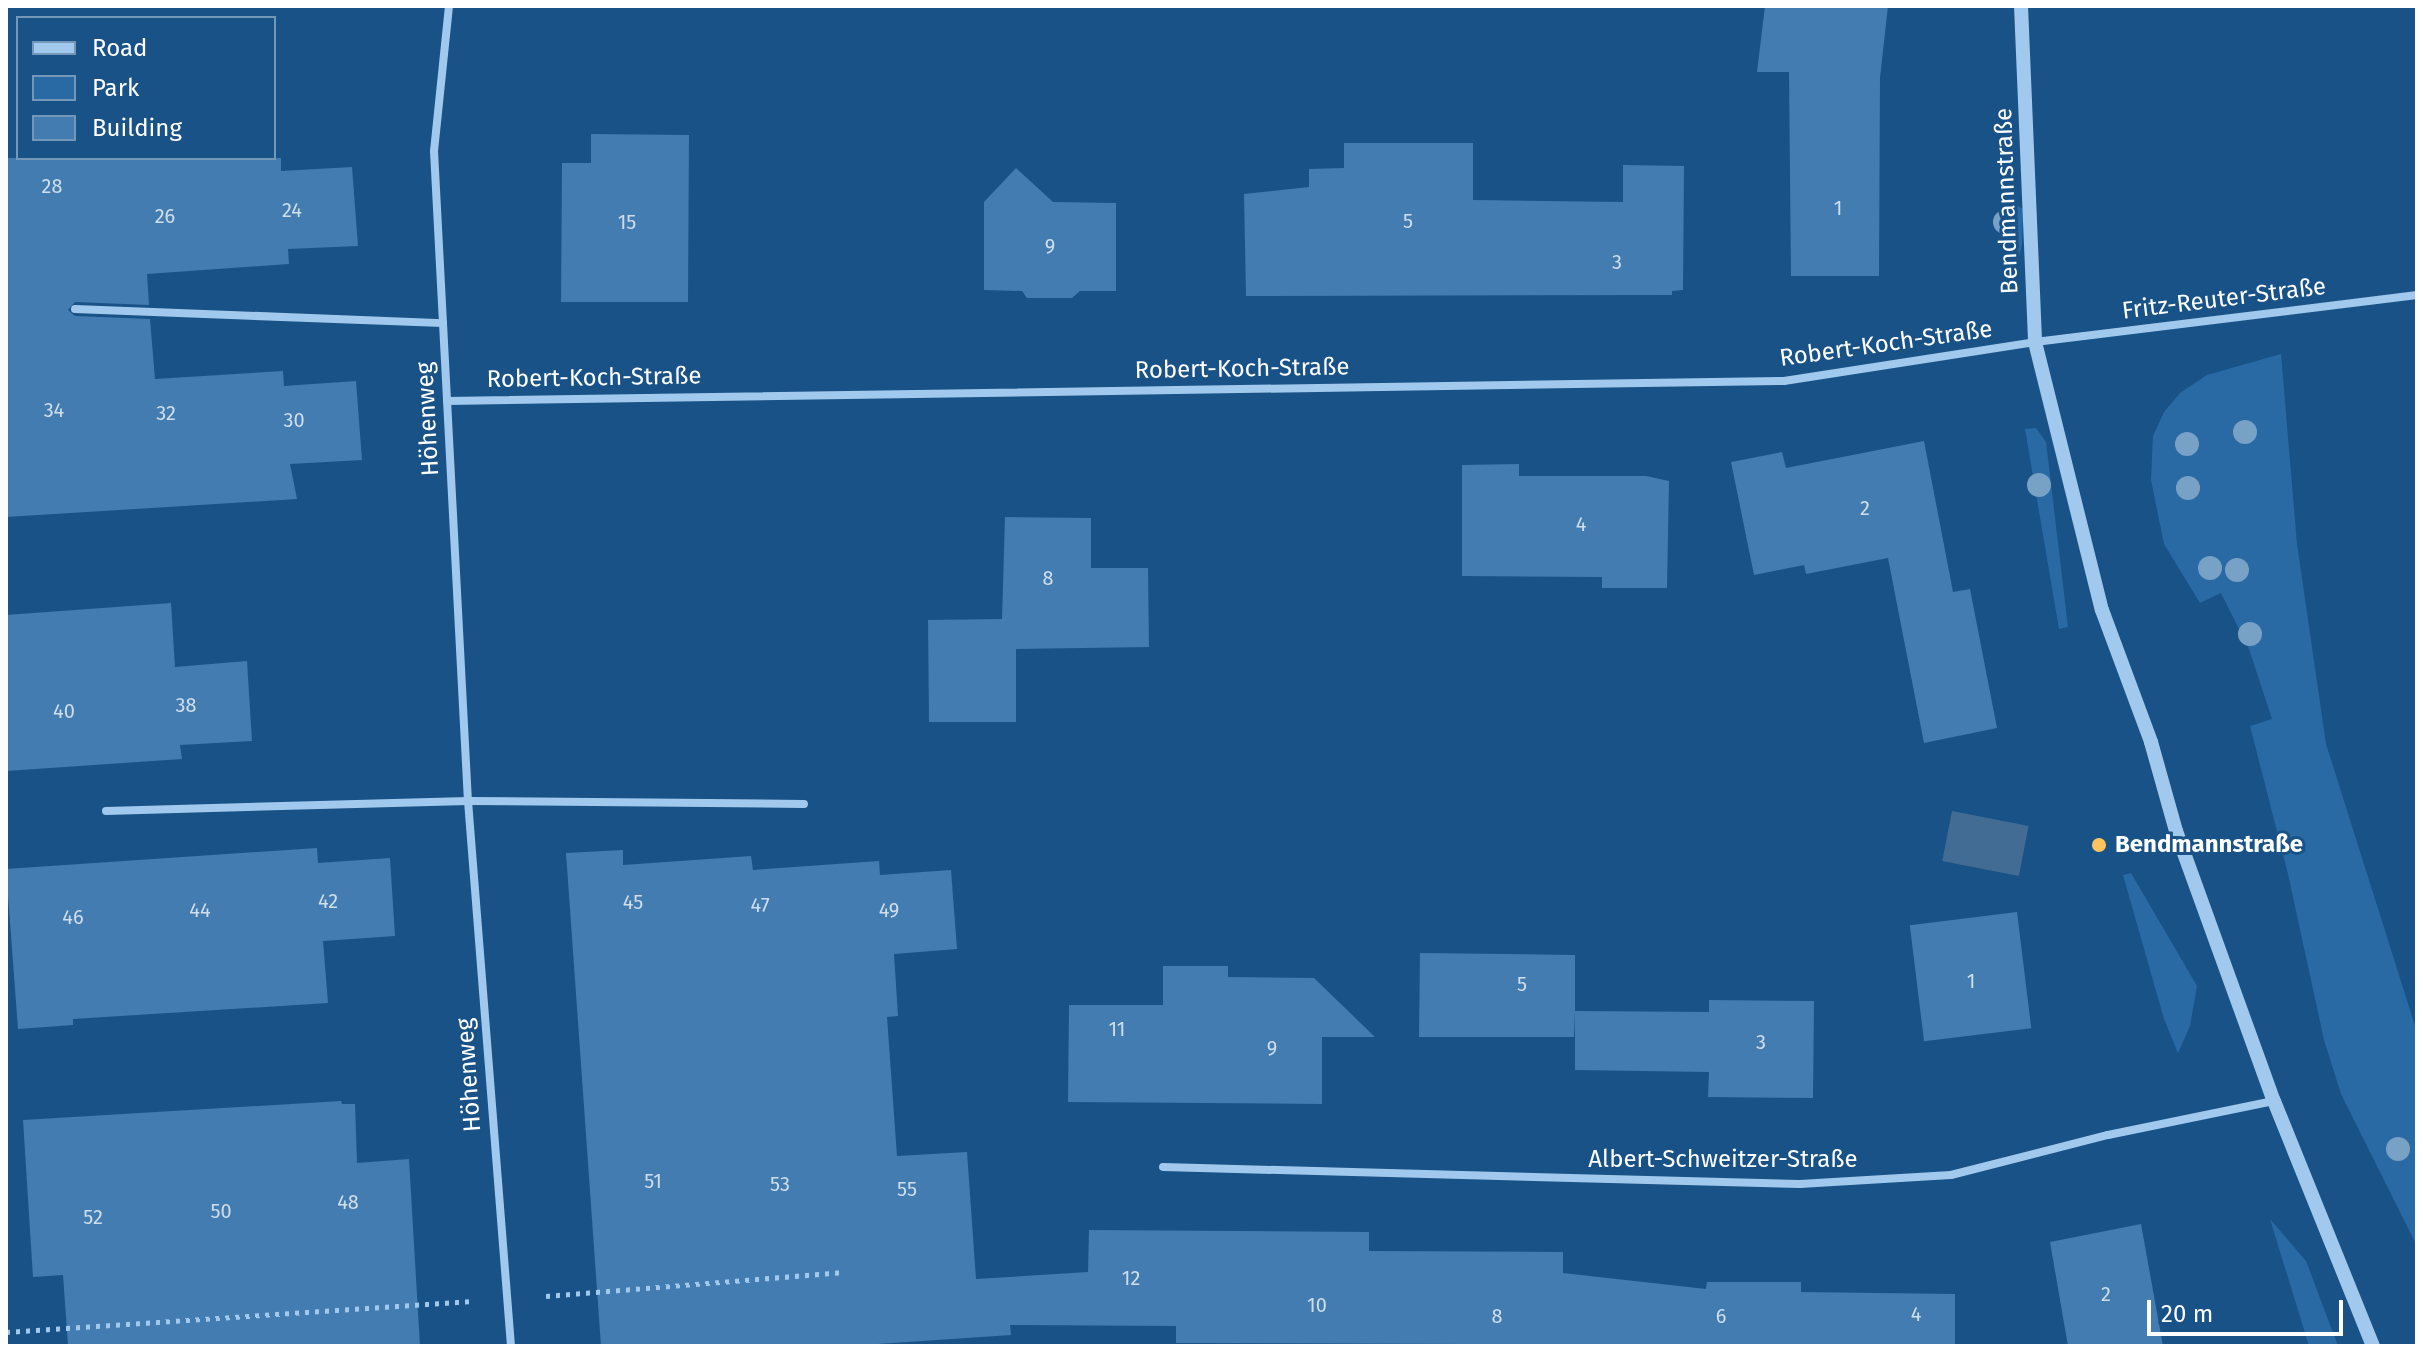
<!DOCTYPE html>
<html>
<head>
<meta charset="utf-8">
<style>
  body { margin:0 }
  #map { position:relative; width:2423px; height:1352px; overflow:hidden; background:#195287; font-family:"Fira Sans",sans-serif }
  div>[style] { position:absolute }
  .green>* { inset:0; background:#296aa5 }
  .water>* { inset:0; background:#426c93; transform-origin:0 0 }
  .building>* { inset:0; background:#427cb1; transform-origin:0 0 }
  .path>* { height:5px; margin-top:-2.5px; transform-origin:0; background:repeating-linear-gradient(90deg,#a1c9ed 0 4px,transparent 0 10px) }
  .minor>* { height:8px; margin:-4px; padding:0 4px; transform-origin:4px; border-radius:4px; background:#a1c9ed }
  .tertiary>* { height:14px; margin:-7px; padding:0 7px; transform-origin:7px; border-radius:7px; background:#a1c9ed }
  .trees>* { width:24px; height:24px; margin:-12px; border-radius:50%; background:#78a1c6 }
  .dots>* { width:22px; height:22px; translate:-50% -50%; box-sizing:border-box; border:4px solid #195287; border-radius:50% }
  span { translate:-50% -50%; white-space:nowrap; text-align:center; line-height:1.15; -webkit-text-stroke:6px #195287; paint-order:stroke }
  .number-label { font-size:20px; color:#d0deec }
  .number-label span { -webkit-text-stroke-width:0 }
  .street-label { font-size:24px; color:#fff }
  .poi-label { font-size:24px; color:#fff; font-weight:700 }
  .left { translate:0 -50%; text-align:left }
  .frame { position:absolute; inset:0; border:8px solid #fff; pointer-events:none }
  .legend { position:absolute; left:16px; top:16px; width:260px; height:144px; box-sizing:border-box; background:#195287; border:2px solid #7597b7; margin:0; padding:10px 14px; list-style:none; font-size:24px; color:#fff }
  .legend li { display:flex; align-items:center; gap:16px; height:40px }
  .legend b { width:40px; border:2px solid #7597b7 }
  .scale { position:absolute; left:2147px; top:1300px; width:196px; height:36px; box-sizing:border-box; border:4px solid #fff; border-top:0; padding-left:10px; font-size:24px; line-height:28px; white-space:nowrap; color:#fff; -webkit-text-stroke:6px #195287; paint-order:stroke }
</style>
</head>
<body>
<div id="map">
  <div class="green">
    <div style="clip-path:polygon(2001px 196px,2023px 209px,2022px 244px,2016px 271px,2005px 293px)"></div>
    <div style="clip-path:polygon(2281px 354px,2297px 544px,2326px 744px,2417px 1032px,2417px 1246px,2341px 1094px,2324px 1040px,2288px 874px,2250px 726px,2272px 719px,2249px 649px,2221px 593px,2200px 603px,2164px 544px,2151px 480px,2153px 436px,2164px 412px,2180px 393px,2207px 375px)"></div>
    <div style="clip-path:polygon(2036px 428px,2046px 442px,2068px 627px,2059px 629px,2025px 429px)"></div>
    <div style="clip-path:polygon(2131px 873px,2197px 986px,2190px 1026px,2178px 1053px,2164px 1019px,2123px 875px)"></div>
    <div style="clip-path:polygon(2270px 1219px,2306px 1261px,2338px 1346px,2309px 1346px)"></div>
  </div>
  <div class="water">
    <div style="left:1952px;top:811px;width:78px;height:51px;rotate:11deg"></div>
  </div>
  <div class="building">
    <div style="clip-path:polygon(1765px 6px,1888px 6px,1880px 78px,1879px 276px,1791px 276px,1789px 72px,1757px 72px)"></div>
    <div style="clip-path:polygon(591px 134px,689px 135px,688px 302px,561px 302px,562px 163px,591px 163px)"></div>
    <div style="clip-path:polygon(1344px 143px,1473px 143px,1473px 200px,1623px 202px,1623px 165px,1684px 166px,1683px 290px,1672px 291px,1672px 295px,1246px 296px,1244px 194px,1309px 187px,1309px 169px,1344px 168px)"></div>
    <div style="clip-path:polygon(6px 158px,281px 158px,281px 171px,352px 167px,358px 246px,288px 249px,289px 264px,147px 274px,149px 305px,75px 302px,68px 310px,75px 316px,150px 319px,155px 379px,283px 371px,284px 386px,356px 381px,362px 460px,290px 464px,297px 499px,6px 517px)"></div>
    <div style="clip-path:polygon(1016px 168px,1053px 202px,1116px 203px,1116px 291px,1080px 291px,1072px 298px,1027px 298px,1022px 291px,984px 290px,984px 202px)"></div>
    <div style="clip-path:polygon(1924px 441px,1953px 592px,1970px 589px,1997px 728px,1924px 743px,1888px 558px,1806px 574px,1804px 565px,1754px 575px,1731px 462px,1782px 452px,1786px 468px)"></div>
    <div style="clip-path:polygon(1519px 464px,1519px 476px,1646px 476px,1669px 481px,1667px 588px,1602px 588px,1602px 577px,1462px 576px,1462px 465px)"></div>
    <div style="clip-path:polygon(1005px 517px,1091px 518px,1091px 568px,1148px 568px,1149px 647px,1016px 649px,1016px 722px,929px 722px,928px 620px,1002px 619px)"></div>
    <div style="clip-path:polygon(171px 603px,175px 667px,247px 661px,252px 741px,180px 745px,182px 759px,6px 771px,6px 615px)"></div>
    <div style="clip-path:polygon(317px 848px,318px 863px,390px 858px,395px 936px,323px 941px,328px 1003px,73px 1019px,73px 1025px,18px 1029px,6px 869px)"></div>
    <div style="clip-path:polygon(623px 850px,623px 865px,751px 856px,753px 870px,879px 861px,880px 875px,951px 870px,957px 949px,894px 954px,898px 1016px,887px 1017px,897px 1156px,967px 1152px,976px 1279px,1088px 1272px,1089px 1230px,1369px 1232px,1369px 1251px,1563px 1252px,1563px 1273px,1706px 1289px,1707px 1282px,1801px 1282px,1801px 1292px,1955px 1294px,1955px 1346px,1176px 1343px,1176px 1326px,1010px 1325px,1011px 1335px,848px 1346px,601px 1346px,566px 853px)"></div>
    <div style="left:2017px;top:912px;width:117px;height:108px;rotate:83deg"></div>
    <div style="clip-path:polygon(1420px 953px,1575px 955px,1575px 1011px,1709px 1012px,1709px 1000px,1814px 1001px,1813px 1098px,1708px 1097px,1709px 1072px,1575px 1070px,1575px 1011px,1574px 1037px,1419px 1037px)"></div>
    <div style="clip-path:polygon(1163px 966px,1228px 966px,1228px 977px,1314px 978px,1375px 1037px,1322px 1037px,1322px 1104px,1068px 1102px,1069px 1005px,1163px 1005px)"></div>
    <div style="clip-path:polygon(341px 1101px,342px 1104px,355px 1104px,357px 1163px,409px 1159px,420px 1346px,68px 1346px,63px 1275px,33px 1277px,23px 1120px)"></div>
    <div style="clip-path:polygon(2141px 1224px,2163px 1346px,2068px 1346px,2050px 1242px)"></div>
  </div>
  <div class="path">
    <div style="left:546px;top:1296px;width:299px;rotate:-4.6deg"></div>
    <div style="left:6px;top:1332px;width:464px;rotate:-3.8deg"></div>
  </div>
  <div class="minor">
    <div style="left:449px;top:6px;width:146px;rotate:95.9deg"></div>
    <div style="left:434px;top:151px;width:651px;rotate:87.01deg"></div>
    <div style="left:468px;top:801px;width:547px;rotate:85.49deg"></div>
    <div style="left:75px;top:309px;width:368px;rotate:2.2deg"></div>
    <div style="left:447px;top:401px;width:1337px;rotate:-0.86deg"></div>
    <div style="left:1784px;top:381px;width:254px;rotate:-8.8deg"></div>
    <div style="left:2035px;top:342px;width:385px;rotate:-7deg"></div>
    <div style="left:106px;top:811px;width:362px;rotate:-1.6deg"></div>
    <div style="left:468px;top:801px;width:336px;rotate:0.5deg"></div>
    <div style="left:1163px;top:1167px;width:637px;rotate:1.53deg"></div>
    <div style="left:1800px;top:1184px;width:151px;rotate:-3.4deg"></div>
    <div style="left:1951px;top:1175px;width:162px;rotate:-14.3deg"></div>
    <div style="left:2108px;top:1135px;width:169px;rotate:-11.6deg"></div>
  </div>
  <div class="tertiary">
    <div style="left:2021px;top:6px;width:336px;rotate:87.6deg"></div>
    <div style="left:2035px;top:342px;width:276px;rotate:76deg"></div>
    <div style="left:2102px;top:610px;width:141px;rotate:69.6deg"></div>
    <div style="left:2151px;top:742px;width:92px;rotate:74.3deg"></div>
    <div style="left:2176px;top:831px;width:287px;rotate:70.1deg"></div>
    <div style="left:2274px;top:1101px;width:264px;rotate:68deg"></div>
  </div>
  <div class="trees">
    <div style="left:2005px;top:222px"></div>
    <div style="left:2245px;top:432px"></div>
    <div style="left:2187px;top:444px"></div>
    <div style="left:2039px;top:485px"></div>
    <div style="left:2188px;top:488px"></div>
    <div style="left:2210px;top:568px"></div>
    <div style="left:2237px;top:570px"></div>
    <div style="left:2250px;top:634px"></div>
    <div style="left:2398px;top:1149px"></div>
  </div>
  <div class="dots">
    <div style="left:2099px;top:845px;background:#ffc45d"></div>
  </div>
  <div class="number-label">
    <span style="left:52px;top:186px">28</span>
    <span style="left:1838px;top:208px">1</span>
    <span style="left:292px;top:210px">24</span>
    <span style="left:165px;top:216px">26</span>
    <span style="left:1408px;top:221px">5</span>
    <span style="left:627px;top:222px">15</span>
    <span style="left:1050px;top:246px">9</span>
    <span style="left:1617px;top:262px">3</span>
    <span style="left:54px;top:410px">34</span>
    <span style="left:166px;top:413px">32</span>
    <span style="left:294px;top:420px">30</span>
    <span style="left:1865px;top:508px">2</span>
    <span style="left:1581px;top:524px">4</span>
    <span style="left:1048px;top:578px">8</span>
    <span style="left:186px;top:705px">38</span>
    <span style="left:64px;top:711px">40</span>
    <span style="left:328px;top:901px">42</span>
    <span style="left:633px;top:902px">45</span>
    <span style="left:760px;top:905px">47</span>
    <span style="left:200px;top:910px">44</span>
    <span style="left:889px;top:910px">49</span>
    <span style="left:73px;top:917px">46</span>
    <span style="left:1971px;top:981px">1</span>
    <span style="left:1522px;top:984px">5</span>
    <span style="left:1117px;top:1029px">11</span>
    <span style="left:1761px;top:1042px">3</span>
    <span style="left:1272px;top:1048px">9</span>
    <span style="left:653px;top:1181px">51</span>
    <span style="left:780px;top:1184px">53</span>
    <span style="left:907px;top:1189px">55</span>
    <span style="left:348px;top:1202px">48</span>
    <span style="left:221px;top:1211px">50</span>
    <span style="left:93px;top:1217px">52</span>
    <span style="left:1131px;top:1278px">12</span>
    <span style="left:2106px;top:1294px">2</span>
    <span style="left:1317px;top:1305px">10</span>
    <span style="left:1916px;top:1314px">4</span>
    <span style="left:1497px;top:1316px">8</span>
    <span style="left:1721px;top:1316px">6</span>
  </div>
  <div class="street-label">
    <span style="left:2007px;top:201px;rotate:-92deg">Bendmannstraße</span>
    <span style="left:2224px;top:299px;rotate:-7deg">Fritz-Reuter-Straße</span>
    <span style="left:1886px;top:344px;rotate:-8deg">Robert-Koch-Straße</span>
    <span style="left:1242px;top:369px;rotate:-1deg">Robert-Koch-Straße</span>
    <span style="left:594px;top:378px;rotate:-1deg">Robert-Koch-Straße</span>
    <span style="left:428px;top:419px;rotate:-93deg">Höhenweg</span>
    <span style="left:469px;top:1075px;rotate:-94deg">Höhenweg</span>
    <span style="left:1723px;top:1160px">Albert-Schweitzer-Straße</span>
  </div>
  <div class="poi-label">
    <span class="left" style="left:2115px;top:845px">Bendmannstraße</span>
  </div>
  <div class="frame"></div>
  <ul class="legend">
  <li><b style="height:10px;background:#a1c9ed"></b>Road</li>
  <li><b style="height:22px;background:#296aa5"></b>Park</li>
  <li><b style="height:22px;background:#427cb1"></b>Building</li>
  </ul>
  <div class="scale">20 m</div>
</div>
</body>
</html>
